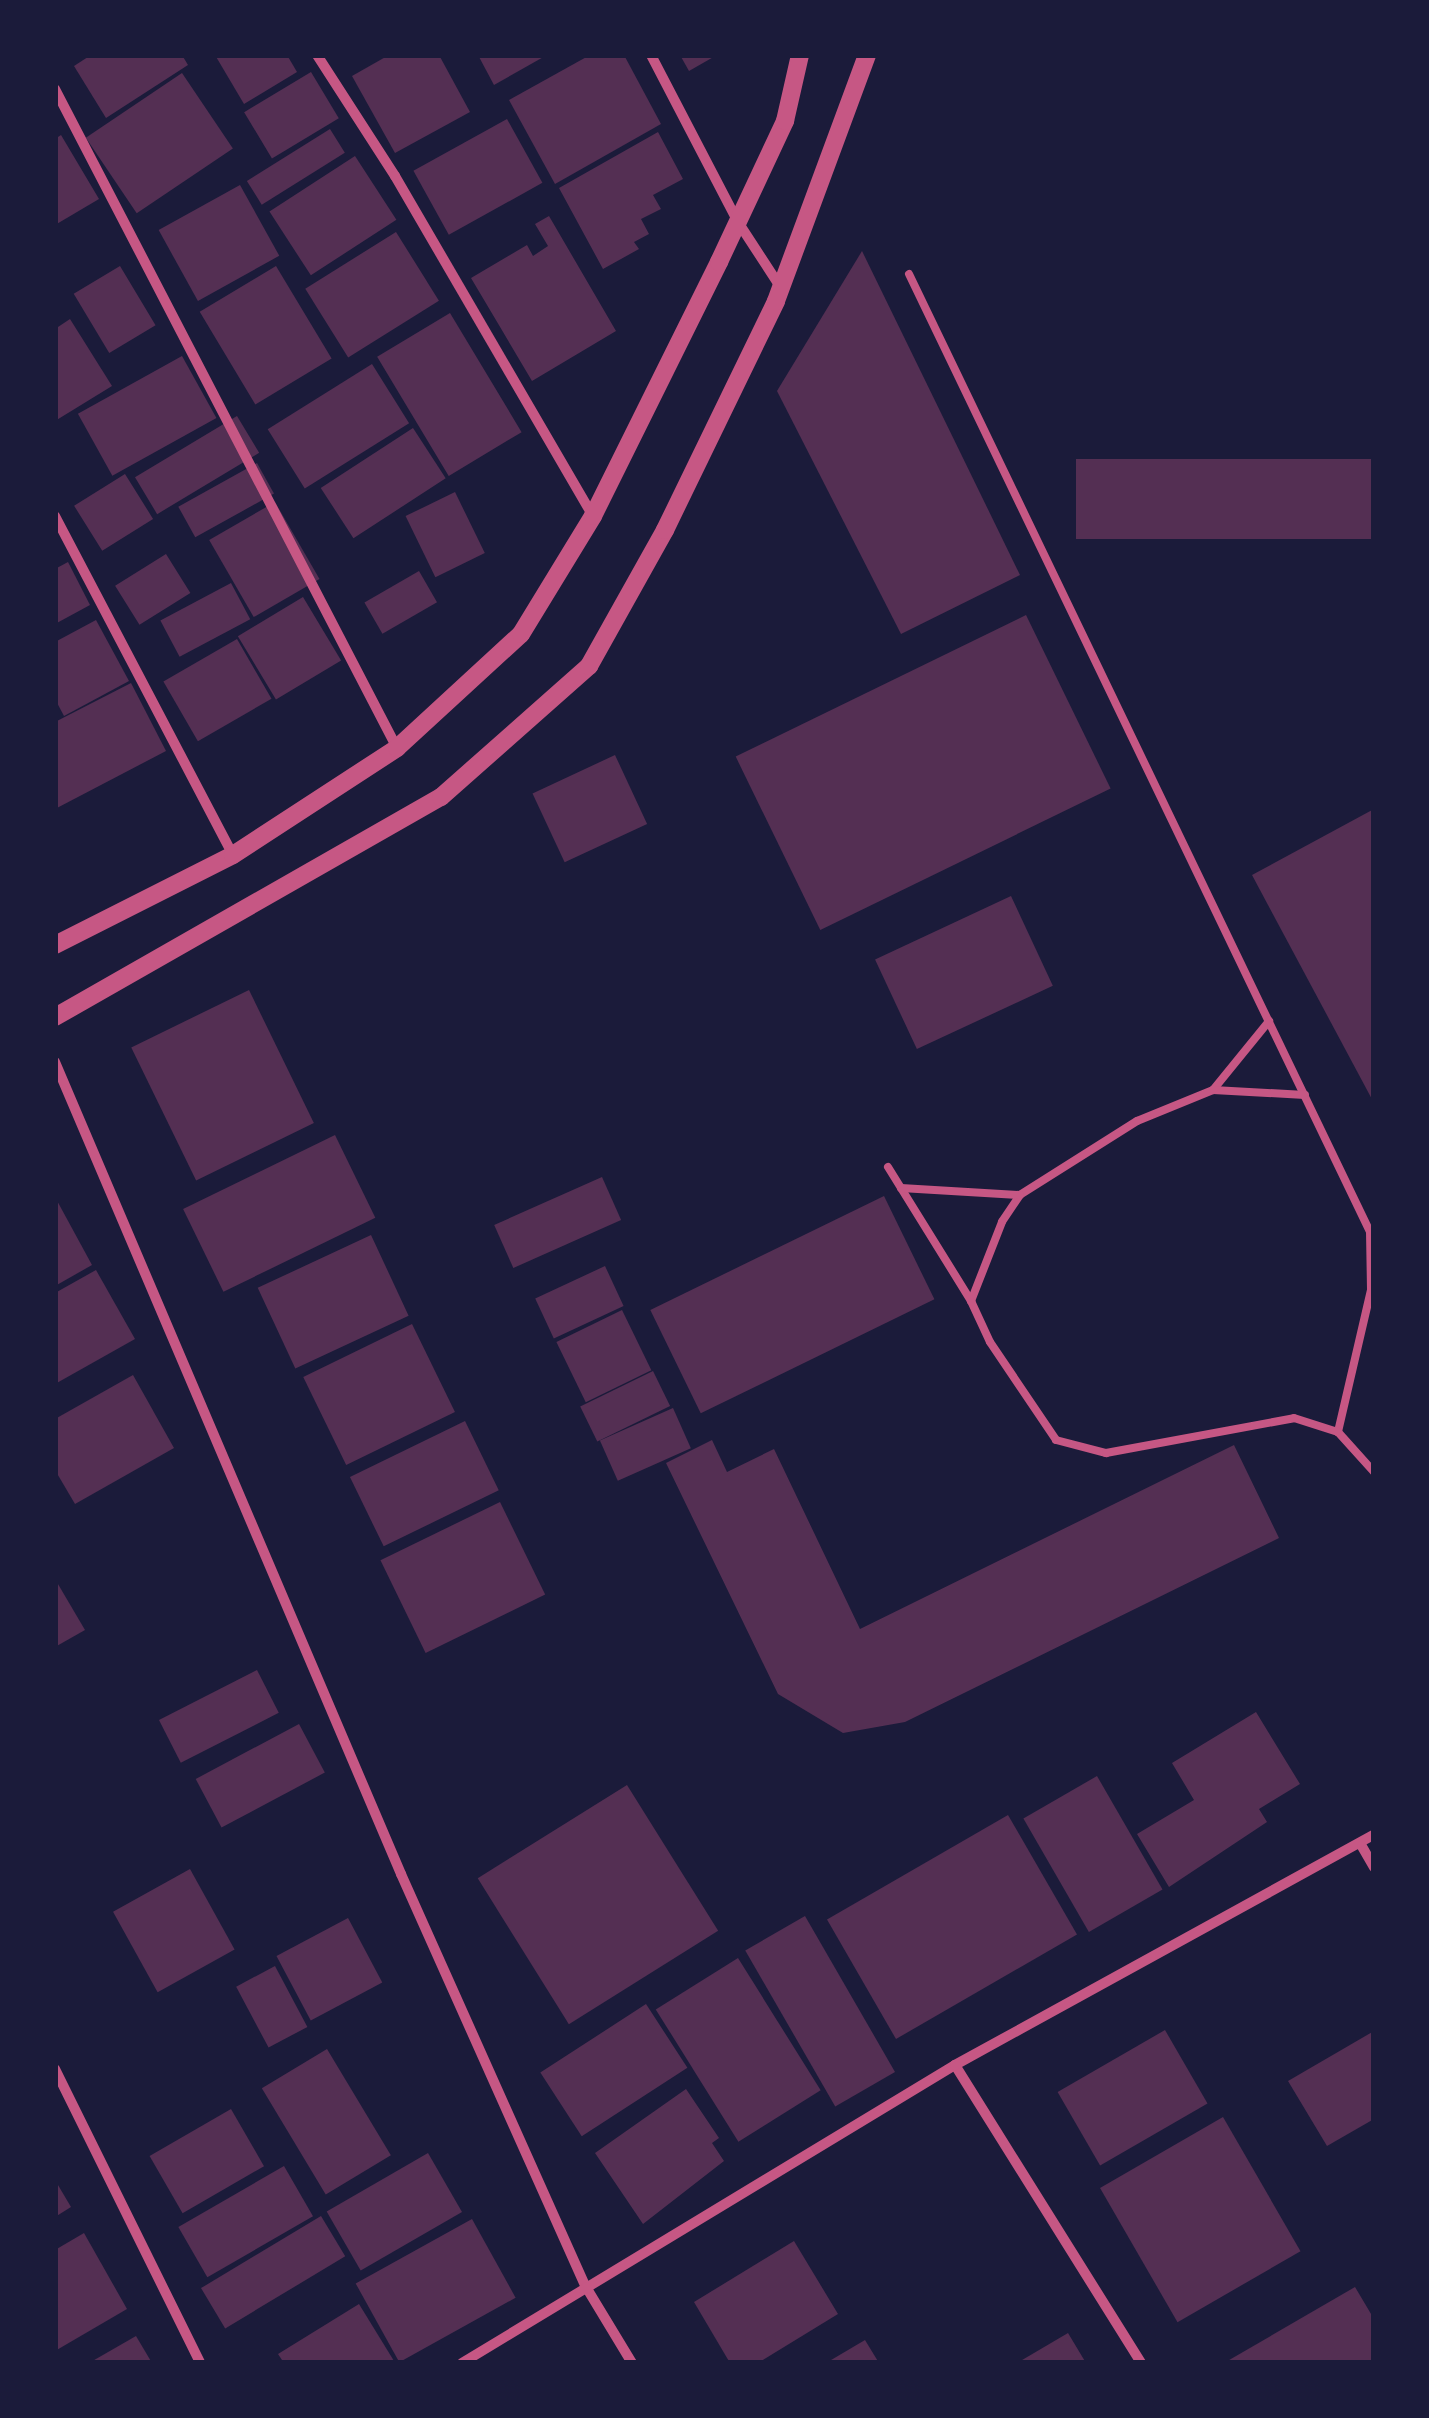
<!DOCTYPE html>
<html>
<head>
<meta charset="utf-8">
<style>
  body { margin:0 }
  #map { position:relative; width:1429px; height:2418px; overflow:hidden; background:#1b1b3a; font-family:"Crimson Pro",serif }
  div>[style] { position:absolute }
  .building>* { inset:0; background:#542f53; transform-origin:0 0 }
  .service>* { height:8px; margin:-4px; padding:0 4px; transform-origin:4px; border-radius:4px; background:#c65784 }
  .minor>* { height:10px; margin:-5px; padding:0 5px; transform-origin:5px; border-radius:5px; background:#c65784 }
  .tertiary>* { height:18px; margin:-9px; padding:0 9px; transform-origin:9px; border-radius:9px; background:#c65784 }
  span { translate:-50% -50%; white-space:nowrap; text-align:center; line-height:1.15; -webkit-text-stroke:9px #1b1b3a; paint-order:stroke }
  .frame { position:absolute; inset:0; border:58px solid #1b1b3a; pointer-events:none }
</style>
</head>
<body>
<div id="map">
  <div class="building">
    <div style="clip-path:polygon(91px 55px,182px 55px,188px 65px,106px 118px,74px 66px)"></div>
    <div style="clip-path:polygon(215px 55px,287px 55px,297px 72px,244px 104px)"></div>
    <div style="clip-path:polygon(389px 55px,439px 55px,470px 112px,395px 153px,352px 76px)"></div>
    <div style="clip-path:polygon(478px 55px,547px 55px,494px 85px)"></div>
    <div style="clip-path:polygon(590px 55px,624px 55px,661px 124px,555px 184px,509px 100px)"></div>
    <div style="clip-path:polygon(680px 55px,717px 55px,689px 71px)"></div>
    <div style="left:311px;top:72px;width:54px;height:78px;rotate:59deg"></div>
    <div style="left:182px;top:73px;width:91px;height:116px;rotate:56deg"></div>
    <div style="left:507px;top:119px;width:73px;height:107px;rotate:61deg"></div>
    <div style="left:330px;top:129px;width:28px;height:98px;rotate:58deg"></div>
    <div style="clip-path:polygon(658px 132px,683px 179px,653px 195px,661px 209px,641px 219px,649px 234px,634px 242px,639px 249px,603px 269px,559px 188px)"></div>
    <div style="clip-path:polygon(61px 135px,99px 199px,55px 225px,55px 139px)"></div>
    <div style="left:355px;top:156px;width:76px;height:102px;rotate:57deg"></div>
    <div style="left:240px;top:185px;width:81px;height:93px;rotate:61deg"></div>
    <div style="clip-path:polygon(549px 216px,616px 331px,532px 381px,471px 278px,527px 245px,533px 256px,548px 246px,535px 224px)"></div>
    <div style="left:396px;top:232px;width:81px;height:107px;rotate:58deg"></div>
    <div style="clip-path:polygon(862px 251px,1020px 575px,901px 634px,777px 391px)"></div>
    <div style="left:120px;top:266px;width:69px;height:54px;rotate:59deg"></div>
    <div style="left:276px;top:266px;width:108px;height:89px;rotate:59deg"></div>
    <div style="left:450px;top:313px;width:139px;height:85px;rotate:59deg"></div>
    <div style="clip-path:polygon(70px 319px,112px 386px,55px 421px,55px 329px)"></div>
    <div style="left:182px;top:356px;width:71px;height:119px;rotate:61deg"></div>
    <div style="left:372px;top:364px;width:70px;height:123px;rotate:58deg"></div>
    <div style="left:237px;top:416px;width:43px;height:119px;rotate:59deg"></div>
    <div style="left:413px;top:428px;width:60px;height:110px;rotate:57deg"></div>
    <div style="left:1374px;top:459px;width:80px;height:298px;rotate:90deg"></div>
    <div style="left:257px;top:463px;width:35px;height:90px;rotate:61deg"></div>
    <div style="left:125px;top:474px;width:53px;height:60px;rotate:58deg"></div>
    <div style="left:455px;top:492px;width:68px;height:55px;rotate:64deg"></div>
    <div style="left:275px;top:502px;width:89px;height:76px;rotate:60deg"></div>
    <div style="left:166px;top:554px;width:46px;height:60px;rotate:58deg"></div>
    <div style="clip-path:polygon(68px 562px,90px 605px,55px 624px,55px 569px)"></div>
    <div style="left:419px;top:571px;width:36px;height:63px;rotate:60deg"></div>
    <div style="left:231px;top:583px;width:41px;height:80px;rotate:62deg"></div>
    <div style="left:303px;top:597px;width:74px;height:76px;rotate:59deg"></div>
    <div style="left:1026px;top:615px;width:193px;height:323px;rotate:64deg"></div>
    <div style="clip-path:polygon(96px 620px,129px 681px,64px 716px,55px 699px,55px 642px)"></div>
    <div style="left:237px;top:639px;width:69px;height:85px;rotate:60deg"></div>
    <div style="clip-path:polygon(131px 683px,166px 751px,55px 809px,55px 722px)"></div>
    <div style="left:615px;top:755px;width:76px;height:91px;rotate:65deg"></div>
    <div style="clip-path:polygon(1374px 809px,1374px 1103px,1252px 875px)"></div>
    <div style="left:1011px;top:896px;width:99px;height:150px;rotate:65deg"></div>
    <div style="left:249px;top:990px;width:148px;height:131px;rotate:64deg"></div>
    <div style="left:335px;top:1135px;width:92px;height:169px;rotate:64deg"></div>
    <div style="left:602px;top:1177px;width:47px;height:118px;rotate:66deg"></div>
    <div style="left:884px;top:1196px;width:115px;height:260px;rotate:64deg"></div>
    <div style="clip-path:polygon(55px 1197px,92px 1265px,55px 1286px)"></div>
    <div style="left:371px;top:1235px;width:89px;height:125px;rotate:65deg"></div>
    <div style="left:605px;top:1266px;width:44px;height:77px;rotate:65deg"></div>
    <div style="clip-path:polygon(96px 1270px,135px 1339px,55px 1384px,55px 1293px)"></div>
    <div style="left:622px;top:1310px;width:67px;height:73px;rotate:64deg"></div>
    <div style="left:412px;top:1324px;width:98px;height:121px;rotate:64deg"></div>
    <div style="left:653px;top:1371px;width:39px;height:81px;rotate:64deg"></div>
    <div style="clip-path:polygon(133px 1375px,174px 1448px,75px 1504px,55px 1470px,55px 1419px)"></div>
    <div style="left:673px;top:1408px;width:44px;height:80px;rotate:66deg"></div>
    <div style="left:465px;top:1421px;width:77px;height:128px;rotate:64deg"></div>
    <div style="clip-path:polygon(712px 1440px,727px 1472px,774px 1449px,860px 1629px,1234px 1445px,1279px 1538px,905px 1722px,843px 1733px,778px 1694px,666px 1463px)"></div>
    <div style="left:500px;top:1502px;width:103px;height:133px;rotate:64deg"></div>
    <div style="clip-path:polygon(55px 1579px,85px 1630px,55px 1647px)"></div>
    <div style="left:257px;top:1670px;width:48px;height:110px;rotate:63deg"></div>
    <div style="clip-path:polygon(1256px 1712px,1300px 1784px,1259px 1809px,1267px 1822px,1169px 1887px,1137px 1834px,1194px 1800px,1172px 1763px)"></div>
    <div style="left:299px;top:1724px;width:55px;height:117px;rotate:62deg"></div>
    <div style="left:1097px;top:1776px;width:131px;height:85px;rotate:60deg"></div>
    <div style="left:627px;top:1785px;width:172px;height:176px;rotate:58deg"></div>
    <div style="left:1008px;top:1815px;width:138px;height:209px;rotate:60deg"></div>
    <div style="left:190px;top:1869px;width:92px;height:88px;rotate:61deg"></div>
    <div style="left:805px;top:1916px;width:180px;height:69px;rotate:60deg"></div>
    <div style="left:348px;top:1918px;width:73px;height:81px;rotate:62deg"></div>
    <div style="left:738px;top:1958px;width:156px;height:97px;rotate:58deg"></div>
    <div style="left:275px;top:1966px;width:69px;height:44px;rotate:62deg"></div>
    <div style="left:646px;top:2004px;width:76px;height:126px;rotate:57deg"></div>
    <div style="left:1165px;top:2030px;width:85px;height:124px;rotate:60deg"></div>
    <div style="clip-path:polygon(1374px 2031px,1374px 2119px,1327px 2146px,1288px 2081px)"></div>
    <div style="left:327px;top:2049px;width:124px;height:76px;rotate:59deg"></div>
    <div style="clip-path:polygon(686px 2089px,719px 2138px,712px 2143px,724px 2161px,643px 2224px,595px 2153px)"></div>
    <div style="left:231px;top:2109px;width:66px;height:94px;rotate:60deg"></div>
    <div style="left:1223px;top:2117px;width:155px;height:142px;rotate:60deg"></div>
    <div style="left:428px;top:2153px;width:68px;height:117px;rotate:60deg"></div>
    <div style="left:284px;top:2166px;width:58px;height:122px;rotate:60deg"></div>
    <div style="clip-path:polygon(55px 2180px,71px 2207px,55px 2217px)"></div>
    <div style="left:321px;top:2216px;width:47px;height:140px;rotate:59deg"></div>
    <div style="left:472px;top:2219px;width:90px;height:133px;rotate:61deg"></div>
    <div style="clip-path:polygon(84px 2233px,127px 2309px,55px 2351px,55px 2250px)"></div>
    <div style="clip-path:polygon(794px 2241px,838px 2314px,758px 2363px,730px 2363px,694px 2302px)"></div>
    <div style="clip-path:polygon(1355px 2287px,1374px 2319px,1374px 2363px,1224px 2363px)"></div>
    <div style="clip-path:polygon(359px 2304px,394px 2361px,284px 2363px,278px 2354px)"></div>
    <div style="clip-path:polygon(1068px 2333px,1086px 2363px,1017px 2363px)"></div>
    <div style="clip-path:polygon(136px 2336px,152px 2363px,89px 2363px)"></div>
    <div style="clip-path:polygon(865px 2340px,879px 2363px,826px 2363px)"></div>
  </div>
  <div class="service">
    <div style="left:909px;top:274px;width:1063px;rotate:64.3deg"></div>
    <div style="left:1370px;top:1232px;width:58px;rotate:89deg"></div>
    <div style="left:1371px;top:1290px;width:146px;rotate:103.1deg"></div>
    <div style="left:1338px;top:1432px;width:54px;rotate:48deg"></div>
    <div style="left:1213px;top:1090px;width:89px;rotate:-50.9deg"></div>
    <div style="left:1305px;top:1095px;width:92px;rotate:-176.9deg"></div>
    <div style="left:1213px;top:1090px;width:82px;rotate:157.8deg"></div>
    <div style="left:1137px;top:1121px;width:138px;rotate:147.7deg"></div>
    <div style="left:1020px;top:1195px;width:32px;rotate:124deg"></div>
    <div style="left:1002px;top:1222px;width:85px;rotate:111.4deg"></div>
    <div style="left:971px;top:1301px;width:45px;rotate:65.1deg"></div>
    <div style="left:990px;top:1342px;width:118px;rotate:56deg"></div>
    <div style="left:1056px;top:1440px;width:52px;rotate:14.6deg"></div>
    <div style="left:1106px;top:1453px;width:191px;rotate:-10.5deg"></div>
    <div style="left:1294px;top:1418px;width:46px;rotate:17.7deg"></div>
    <div style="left:888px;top:1167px;width:158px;rotate:58.2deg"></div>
    <div style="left:901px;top:1188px;width:119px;rotate:3.4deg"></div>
  </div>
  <div class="minor">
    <div style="left:317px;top:55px;width:144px;rotate:57.2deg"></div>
    <div style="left:395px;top:176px;width:392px;rotate:59.8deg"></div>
    <div style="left:651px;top:55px;width:188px;rotate:62.5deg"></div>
    <div style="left:738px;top:222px;width:79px;rotate:56.9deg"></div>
    <div style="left:55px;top:89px;width:742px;rotate:62.57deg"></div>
    <div style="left:55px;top:516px;width:383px;rotate:62.3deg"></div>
    <div style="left:55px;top:1062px;width:883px;rotate:66.92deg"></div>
    <div style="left:401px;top:1874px;width:453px;rotate:65.9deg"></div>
    <div style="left:586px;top:2287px;width:89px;rotate:58.8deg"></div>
    <div style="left:1360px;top:1843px;width:28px;rotate:60deg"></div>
    <div style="left:955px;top:2065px;width:351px;rotate:58deg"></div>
    <div style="left:55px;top:2069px;width:328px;rotate:63.7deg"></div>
    <div style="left:462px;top:2363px;width:576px;rotate:-31.15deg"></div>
    <div style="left:955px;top:2065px;width:478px;rotate:-28.8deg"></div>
  </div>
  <div class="tertiary">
    <div style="left:55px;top:945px;width:199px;rotate:-26.8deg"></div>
    <div style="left:233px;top:855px;width:196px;rotate:-33.1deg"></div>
    <div style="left:397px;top:748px;width:168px;rotate:-42.6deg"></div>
    <div style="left:521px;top:634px;width:138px;rotate:-58.6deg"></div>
    <div style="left:593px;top:516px;width:284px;rotate:-63.6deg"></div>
    <div style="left:719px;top:262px;width:156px;rotate:-64.9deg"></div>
    <div style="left:785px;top:121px;width:68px;rotate:-77.2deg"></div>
    <div style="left:55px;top:1017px;width:444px;rotate:-29.7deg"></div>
    <div style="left:441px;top:797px;width:198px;rotate:-41.5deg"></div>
    <div style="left:589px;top:666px;width:156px;rotate:-60.8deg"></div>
    <div style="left:665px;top:530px;width:254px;rotate:-64.1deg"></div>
    <div style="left:776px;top:301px;width:262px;rotate:-69.7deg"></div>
  </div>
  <div class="frame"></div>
</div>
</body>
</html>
